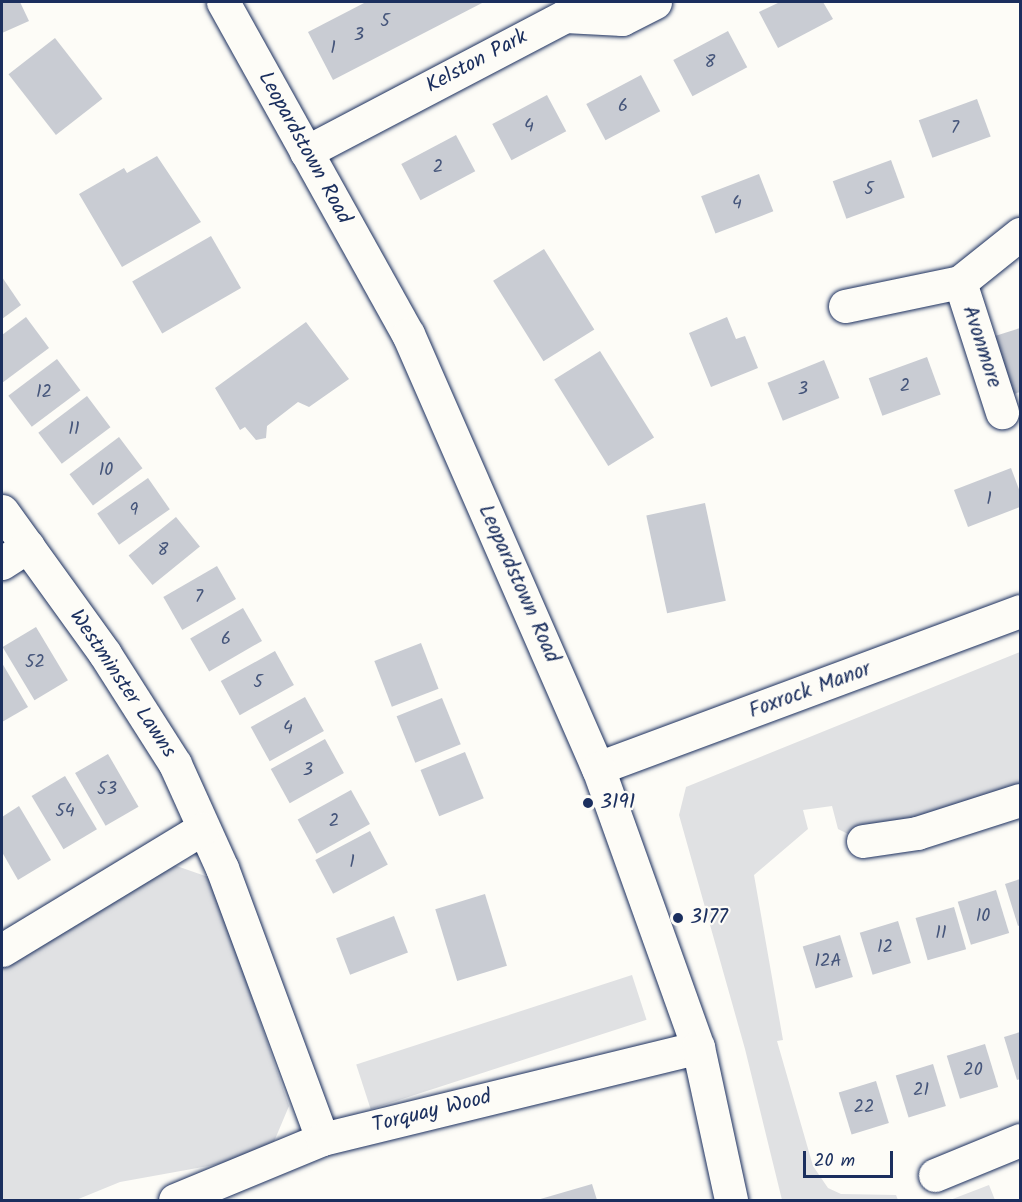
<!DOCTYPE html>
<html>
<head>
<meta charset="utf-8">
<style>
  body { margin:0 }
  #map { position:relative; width:1022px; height:1202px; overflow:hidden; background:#fdfcf7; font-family:Kalam,sans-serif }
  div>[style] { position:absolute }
  .green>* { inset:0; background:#e0e1e3; transform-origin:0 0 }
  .building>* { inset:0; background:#c9ccd3; transform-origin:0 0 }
  .roads { filter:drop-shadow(0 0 2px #1b2f5e) drop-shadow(0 0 2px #1b2f5e) }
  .minor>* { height:33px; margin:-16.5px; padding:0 16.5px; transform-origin:16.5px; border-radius:16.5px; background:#fdfcf7 }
  .major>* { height:33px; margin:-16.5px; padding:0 16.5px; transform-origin:16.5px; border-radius:16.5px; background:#fdfcf7 }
  .dots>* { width:16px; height:16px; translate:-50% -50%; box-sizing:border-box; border:3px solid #fdfcf7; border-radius:50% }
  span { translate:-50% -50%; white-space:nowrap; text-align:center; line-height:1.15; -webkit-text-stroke:4.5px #fdfcf7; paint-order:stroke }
  .number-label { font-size:18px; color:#46567b }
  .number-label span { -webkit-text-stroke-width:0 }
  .street-label { font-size:21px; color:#1b2f5e }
  .poi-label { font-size:21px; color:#1b2f5e }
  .left { translate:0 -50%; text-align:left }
  .frame { position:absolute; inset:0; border:3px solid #1b2f5e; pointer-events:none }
  .scale { position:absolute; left:803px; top:1151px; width:90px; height:27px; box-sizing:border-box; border:3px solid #1b2f5e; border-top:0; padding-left:8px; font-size:18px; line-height:21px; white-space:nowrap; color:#1b2f5e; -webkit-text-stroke:4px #fdfcf7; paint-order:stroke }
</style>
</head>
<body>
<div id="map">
  <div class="green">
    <div style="clip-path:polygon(1020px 652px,1020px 786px,854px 837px,838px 829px,832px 806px,803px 810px,808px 829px,754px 875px,783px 1040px,777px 1041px,813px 1166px,828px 1188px,841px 1194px,896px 1195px,898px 1200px,782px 1200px,745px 1049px,679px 815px,686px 787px)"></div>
    <div style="clip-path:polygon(168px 863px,211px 878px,289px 1106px,273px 1144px,236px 1161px,120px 1182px,76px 1200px,2px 1200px,2px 959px)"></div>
    <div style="left:632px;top:975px;width:47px;height:290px;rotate:72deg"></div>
    <div style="clip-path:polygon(989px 1185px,995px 1200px,950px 1200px)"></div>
  </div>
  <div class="building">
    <div style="clip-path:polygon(2px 2px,20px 2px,29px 21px,2px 33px)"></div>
    <div style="clip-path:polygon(366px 2px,484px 2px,333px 80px,308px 32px)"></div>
    <div style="clip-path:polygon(780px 2px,823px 2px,833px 19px,778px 48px,759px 12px)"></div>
    <div style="left:728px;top:31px;width:41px;height:62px;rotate:62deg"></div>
    <div style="left:55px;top:38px;width:77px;height:59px;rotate:52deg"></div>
    <div style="left:641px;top:75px;width:41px;height:62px;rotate:62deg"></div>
    <div style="left:547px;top:95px;width:41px;height:62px;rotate:62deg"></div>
    <div style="left:977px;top:99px;width:40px;height:62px;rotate:70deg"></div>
    <div style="left:456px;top:135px;width:41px;height:62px;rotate:62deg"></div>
    <div style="clip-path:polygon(157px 156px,201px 222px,122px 267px,79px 194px,124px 168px,127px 173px)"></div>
    <div style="left:891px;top:160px;width:40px;height:62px;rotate:70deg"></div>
    <div style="left:759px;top:174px;width:40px;height:62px;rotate:69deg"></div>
    <div style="left:211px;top:236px;width:60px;height:91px;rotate:60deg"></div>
    <div style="left:544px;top:249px;width:95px;height:60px;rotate:58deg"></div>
    <div style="clip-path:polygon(2px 277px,21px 305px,2px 319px)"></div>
    <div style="clip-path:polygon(26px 317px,49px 348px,2px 383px,2px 335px)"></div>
    <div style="clip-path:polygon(727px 317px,736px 339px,745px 336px,758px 368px,711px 387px,689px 333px)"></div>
    <div style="clip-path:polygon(306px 322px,349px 379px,309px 407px,298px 402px,267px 426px,266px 438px,256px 440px,245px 427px,240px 430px,215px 388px)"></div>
    <div style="clip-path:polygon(1020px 328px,1020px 392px,1014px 394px,995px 336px)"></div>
    <div style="left:600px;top:351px;width:102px;height:54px;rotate:58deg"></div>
    <div style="left:927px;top:357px;width:40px;height:62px;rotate:70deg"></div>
    <div style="left:57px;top:359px;width:39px;height:61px;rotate:53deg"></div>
    <div style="left:824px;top:360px;width:41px;height:61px;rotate:68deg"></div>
    <div style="left:87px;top:396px;width:39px;height:61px;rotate:53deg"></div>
    <div style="left:119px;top:437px;width:39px;height:62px;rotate:53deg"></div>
    <div style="clip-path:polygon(1011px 468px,1020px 492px,1020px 507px,968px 527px,954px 490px)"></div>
    <div style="left:148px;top:478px;width:38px;height:62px;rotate:55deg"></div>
    <div style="left:705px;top:503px;width:100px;height:60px;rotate:78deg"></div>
    <div style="left:176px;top:517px;width:38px;height:61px;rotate:51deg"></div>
    <div style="left:217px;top:566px;width:38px;height:62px;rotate:60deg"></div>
    <div style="left:243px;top:608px;width:38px;height:61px;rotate:60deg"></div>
    <div style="left:36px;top:627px;width:62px;height:39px;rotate:59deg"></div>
    <div style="left:421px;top:643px;width:49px;height:50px;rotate:69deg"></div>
    <div style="left:275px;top:651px;width:39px;height:62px;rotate:61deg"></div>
    <div style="clip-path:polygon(2px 663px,28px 707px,2px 722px)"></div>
    <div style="left:305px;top:697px;width:39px;height:62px;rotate:61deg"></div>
    <div style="left:442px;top:698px;width:50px;height:49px;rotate:68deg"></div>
    <div style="left:325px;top:739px;width:39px;height:62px;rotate:61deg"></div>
    <div style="left:465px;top:752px;width:50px;height:48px;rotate:68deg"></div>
    <div style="left:108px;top:754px;width:61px;height:38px;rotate:60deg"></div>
    <div style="left:65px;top:776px;width:62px;height:39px;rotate:59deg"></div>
    <div style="left:351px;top:790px;width:39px;height:61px;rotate:61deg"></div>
    <div style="clip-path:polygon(19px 806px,51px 860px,18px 880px,2px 852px,2px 817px)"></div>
    <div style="left:370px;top:831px;width:38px;height:62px;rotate:62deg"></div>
    <div style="clip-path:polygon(1020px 879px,1020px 925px,1018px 926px,1005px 884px)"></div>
    <div style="left:996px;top:890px;width:45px;height:40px;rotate:73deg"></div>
    <div style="left:485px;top:894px;width:75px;height:52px;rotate:73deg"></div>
    <div style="left:954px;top:907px;width:44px;height:40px;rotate:74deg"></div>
    <div style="left:394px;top:916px;width:39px;height:62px;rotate:69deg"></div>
    <div style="left:898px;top:921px;width:44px;height:40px;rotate:73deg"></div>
    <div style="left:840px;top:935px;width:44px;height:39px;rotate:73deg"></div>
    <div style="clip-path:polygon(1020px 1032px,1020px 1079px,1017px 1080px,1004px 1037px)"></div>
    <div style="left:985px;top:1044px;width:45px;height:40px;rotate:73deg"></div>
    <div style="left:933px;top:1064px;width:44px;height:39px;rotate:73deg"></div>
    <div style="left:876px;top:1081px;width:44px;height:39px;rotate:73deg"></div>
    <div style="clip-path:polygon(592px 1184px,597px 1200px,537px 1200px)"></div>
  </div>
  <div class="roads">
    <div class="minor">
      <div style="left:306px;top:152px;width:293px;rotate:-27.7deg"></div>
      <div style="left:565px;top:16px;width:57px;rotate:3deg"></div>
      <div style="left:622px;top:19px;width:37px;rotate:-27deg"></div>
      <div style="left:960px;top:282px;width:137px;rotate:72.1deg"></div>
      <div style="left:845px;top:306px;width:117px;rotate:-11.8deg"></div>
      <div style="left:960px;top:282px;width:77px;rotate:-38.7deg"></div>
      <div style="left:2px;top:511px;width:176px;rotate:54.2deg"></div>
      <div style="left:105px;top:654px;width:130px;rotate:57.5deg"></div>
      <div style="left:175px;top:764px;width:114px;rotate:65.7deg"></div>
      <div style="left:222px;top:868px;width:289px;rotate:69.7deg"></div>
      <div style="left:2px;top:563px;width:31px;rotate:-33deg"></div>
      <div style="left:598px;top:768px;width:450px;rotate:-20.4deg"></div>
      <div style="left:863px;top:841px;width:55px;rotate:-8.4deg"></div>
      <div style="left:917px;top:833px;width:108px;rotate:-17.8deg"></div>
      <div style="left:2px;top:950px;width:234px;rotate:-31.2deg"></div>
      <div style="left:935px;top:1175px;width:92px;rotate:-22.4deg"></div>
      <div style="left:175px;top:1200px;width:159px;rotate:-22.5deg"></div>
      <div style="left:322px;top:1139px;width:387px;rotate:-13.7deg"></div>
    </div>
    <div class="major">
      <div style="left:223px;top:2px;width:380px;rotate:60.9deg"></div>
      <div style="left:408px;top:334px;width:474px;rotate:66.4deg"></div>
      <div style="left:598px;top:768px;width:296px;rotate:70.3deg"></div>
      <div style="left:698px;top:1047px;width:157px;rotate:77.8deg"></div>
    </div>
  </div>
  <div class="dots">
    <div style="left:588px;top:803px;background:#1b2f5e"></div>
    <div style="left:678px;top:918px;background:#1b2f5e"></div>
  </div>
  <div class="number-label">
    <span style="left:385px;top:22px">5</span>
    <span style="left:359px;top:36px">3</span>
    <span style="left:333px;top:49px">1</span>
    <span style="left:710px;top:63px">8</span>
    <span style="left:623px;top:107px">6</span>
    <span style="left:529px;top:127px">4</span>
    <span style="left:955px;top:129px">7</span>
    <span style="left:438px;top:168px">2</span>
    <span style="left:869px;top:190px">5</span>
    <span style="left:737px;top:204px">4</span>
    <span style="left:905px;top:387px">2</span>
    <span style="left:803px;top:390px">3</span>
    <span style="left:44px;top:393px">12</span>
    <span style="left:74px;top:430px">11</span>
    <span style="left:106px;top:471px">10</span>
    <span style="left:989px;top:500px">1</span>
    <span style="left:134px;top:511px">9</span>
    <span style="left:163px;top:551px">8</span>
    <span style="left:199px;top:598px">7</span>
    <span style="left:226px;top:640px">6</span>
    <span style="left:35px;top:663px">52</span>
    <span style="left:258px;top:683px">5</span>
    <span style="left:288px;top:729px">4</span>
    <span style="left:308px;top:771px">3</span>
    <span style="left:107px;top:790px">53</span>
    <span style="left:65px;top:812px">54</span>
    <span style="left:334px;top:822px">2</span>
    <span style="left:352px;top:863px">1</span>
    <span style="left:983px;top:917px">10</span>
    <span style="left:941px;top:934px">11</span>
    <span style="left:885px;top:948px">12</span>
    <span style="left:828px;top:962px">12A</span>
    <span style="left:973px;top:1071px">20</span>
    <span style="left:921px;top:1091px">21</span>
    <span style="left:864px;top:1108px">22</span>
  </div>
  <div class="street-label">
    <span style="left:477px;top:62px;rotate:-28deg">Kelston Park</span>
    <span style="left:304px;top:148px;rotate:61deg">Leopardstown Road</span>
    <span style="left:981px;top:347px;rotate:72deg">Avonmore</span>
    <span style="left:518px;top:584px;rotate:66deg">Leopardstown Road</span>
    <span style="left:122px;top:684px;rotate:56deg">Westminster Lawns</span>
    <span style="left:810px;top:691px;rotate:-20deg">Foxrock Manor</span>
    <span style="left:432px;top:1112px;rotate:-14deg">Torquay Wood</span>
  </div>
  <div class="poi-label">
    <span class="left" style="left:600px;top:803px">3191</span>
    <span class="left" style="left:690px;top:918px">3177</span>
  </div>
  <div class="frame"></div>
  <div class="scale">20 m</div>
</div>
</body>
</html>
